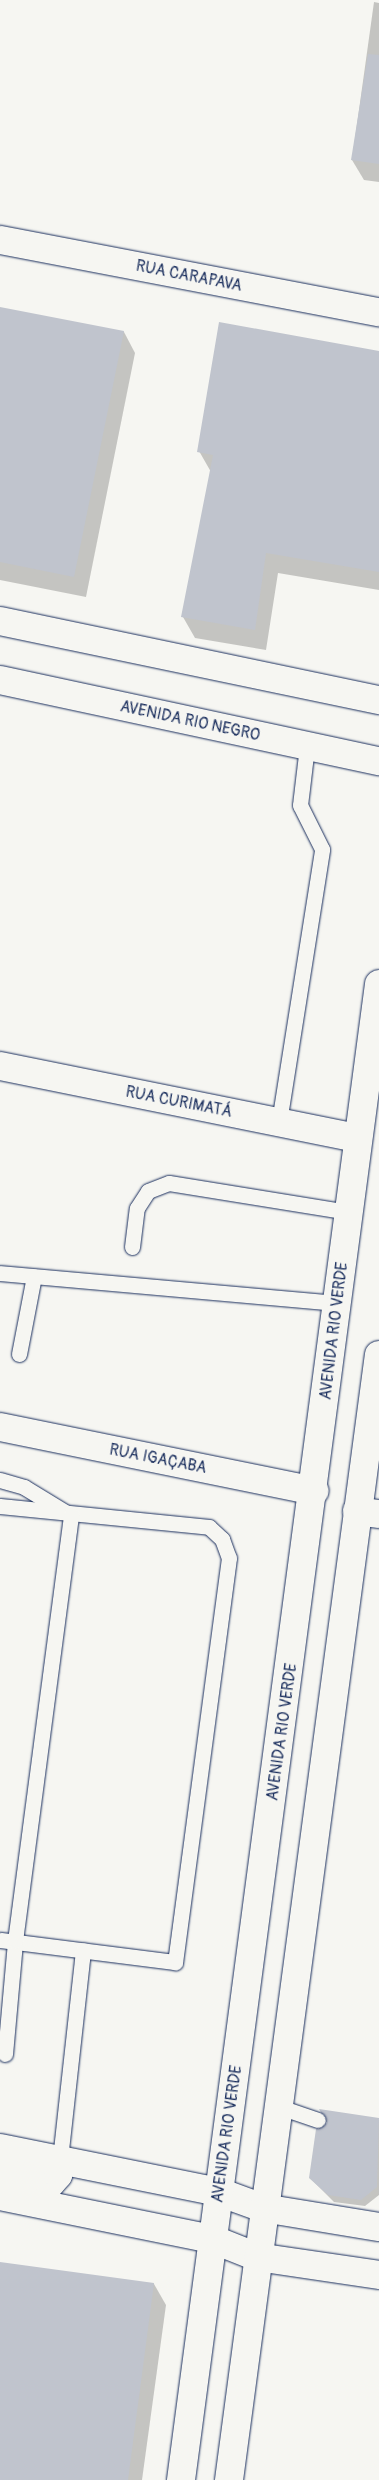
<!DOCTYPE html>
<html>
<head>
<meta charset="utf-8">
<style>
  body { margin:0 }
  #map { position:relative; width:379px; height:2480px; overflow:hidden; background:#f6f6f2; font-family:Pangolin,sans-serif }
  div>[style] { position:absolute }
  .shadow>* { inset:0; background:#0003 }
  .building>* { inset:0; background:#c0c4cd }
  .roads { filter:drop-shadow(0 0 1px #1b2f5e) drop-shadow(0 0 1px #1b2f5e) }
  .service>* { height:15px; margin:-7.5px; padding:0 7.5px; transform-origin:7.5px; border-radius:7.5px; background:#f6f6f2 }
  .minor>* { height:28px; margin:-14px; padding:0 14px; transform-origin:14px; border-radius:14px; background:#f6f6f2 }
  .tertiary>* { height:28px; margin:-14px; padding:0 14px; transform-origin:14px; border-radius:14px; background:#f6f6f2 }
  .secondary>* { height:28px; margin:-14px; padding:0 14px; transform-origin:14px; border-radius:14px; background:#f6f6f2 }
  .primary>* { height:28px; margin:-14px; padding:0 14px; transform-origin:14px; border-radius:14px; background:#f6f6f2 }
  span { translate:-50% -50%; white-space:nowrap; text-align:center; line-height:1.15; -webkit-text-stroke:5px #f6f6f2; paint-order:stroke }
  .street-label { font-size:16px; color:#1b2f5e }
</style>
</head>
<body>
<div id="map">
  <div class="shadow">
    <div style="clip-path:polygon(374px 2px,379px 3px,379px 182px,364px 180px,352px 160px)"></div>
    <div style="clip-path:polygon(0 308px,124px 332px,135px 353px,86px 597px,0 580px)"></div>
    <div style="clip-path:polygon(379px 352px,379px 590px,278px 573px,266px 650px,195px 638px,183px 617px,211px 472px,199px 451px)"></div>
    <div style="clip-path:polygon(321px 2112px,379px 2120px,379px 2195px,365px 2206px,334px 2202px,310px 2178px,328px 2123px)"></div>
    <div style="clip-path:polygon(0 2264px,154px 2284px,166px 2305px,142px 2480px,0 2480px)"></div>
  </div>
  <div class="building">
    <div style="clip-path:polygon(368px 54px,379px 55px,379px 164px,351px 160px)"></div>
    <div style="clip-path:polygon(0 307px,124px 331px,74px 577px,0 562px)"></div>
    <div style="clip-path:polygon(219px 322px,379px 351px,379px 572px,266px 553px,255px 630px,181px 617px,213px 455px,197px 452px)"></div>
    <div style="clip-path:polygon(319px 2109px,379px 2118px,377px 2187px,361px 2200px,328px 2195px,309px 2178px,316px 2129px,327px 2123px)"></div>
    <div style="clip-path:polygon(0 2262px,154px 2283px,128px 2480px,0 2480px)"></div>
  </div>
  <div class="roads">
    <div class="service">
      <div style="left:279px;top:1122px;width:276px;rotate:-81deg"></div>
      <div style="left:322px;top:849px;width:49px;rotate:-116.6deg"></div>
      <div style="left:300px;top:805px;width:59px;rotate:-83.2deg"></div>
      <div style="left:132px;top:1247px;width:39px;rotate:-83deg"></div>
      <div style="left:137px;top:1208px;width:20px;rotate:-57deg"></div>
      <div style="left:148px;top:1191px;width:22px;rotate:-21deg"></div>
      <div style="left:169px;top:1183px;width:181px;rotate:9.2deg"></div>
      <div style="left:0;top:1273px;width:339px;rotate:5.1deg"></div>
      <div style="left:19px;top:1354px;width:79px;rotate:-79.1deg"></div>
      <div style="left:0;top:1480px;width:25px;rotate:16deg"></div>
      <div style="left:24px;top:1487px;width:48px;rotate:31.4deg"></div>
      <div style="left:0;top:1506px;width:210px;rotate:5.7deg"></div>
      <div style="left:209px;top:1527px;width:18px;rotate:43deg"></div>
      <div style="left:222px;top:1539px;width:20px;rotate:70deg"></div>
      <div style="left:229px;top:1558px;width:408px;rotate:97.6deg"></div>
      <div style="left:175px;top:1962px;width:176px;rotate:-172.8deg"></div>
      <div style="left:5px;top:2054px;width:113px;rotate:-84.9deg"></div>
      <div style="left:15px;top:1941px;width:430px;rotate:-82.5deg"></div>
      <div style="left:277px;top:2106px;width:43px;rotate:18.9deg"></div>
      <div style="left:60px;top:2159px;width:210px;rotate:-83.7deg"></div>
    </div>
    <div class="minor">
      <div style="left:0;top:240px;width:386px;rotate:10.8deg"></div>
      <div style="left:0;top:1066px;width:365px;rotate:11.4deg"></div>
      <div style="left:0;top:1427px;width:321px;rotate:11.5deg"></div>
      <div style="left:357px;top:1511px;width:22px;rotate:8deg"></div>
    </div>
    <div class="tertiary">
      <div style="left:0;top:2148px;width:223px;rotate:11.4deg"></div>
      <div style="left:219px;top:2192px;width:47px;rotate:20deg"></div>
      <div style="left:263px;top:2208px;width:118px;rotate:9.3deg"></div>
      <div style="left:0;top:2172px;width:52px;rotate:12.2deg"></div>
      <div style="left:51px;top:2183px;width:11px;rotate:-49deg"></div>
      <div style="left:58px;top:2175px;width:16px;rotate:-83deg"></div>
      <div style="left:0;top:2196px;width:216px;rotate:11.5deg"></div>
      <div style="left:212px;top:2239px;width:48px;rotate:21.8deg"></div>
      <div style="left:257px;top:2257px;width:123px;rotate:8.4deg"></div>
    </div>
    <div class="secondary">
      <div style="left:0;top:621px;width:387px;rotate:11.8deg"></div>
      <div style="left:0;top:680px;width:388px;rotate:12.1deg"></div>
    </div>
    <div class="primary">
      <div style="left:181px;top:2480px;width:1509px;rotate:-82.46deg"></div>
      <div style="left:229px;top:2480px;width:1135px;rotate:-82.41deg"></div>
    </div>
  </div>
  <div class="street-label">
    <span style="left:189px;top:276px;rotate:11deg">RUA CARAPAVA</span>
    <span style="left:190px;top:721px;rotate:12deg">AVENIDA RIO NEGRO</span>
    <span style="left:179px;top:1102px;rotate:11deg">RUA CURIMATÁ</span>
    <span style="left:334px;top:1331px;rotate:-83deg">AVENIDA RIO VERDE</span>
    <span style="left:158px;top:1459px;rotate:11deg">RUA IGAÇABA</span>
    <span style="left:282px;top:1732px;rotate:-82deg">AVENIDA RIO VERDE</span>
    <span style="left:227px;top:2134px;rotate:-82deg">AVENIDA RIO VERDE</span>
  </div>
</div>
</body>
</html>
